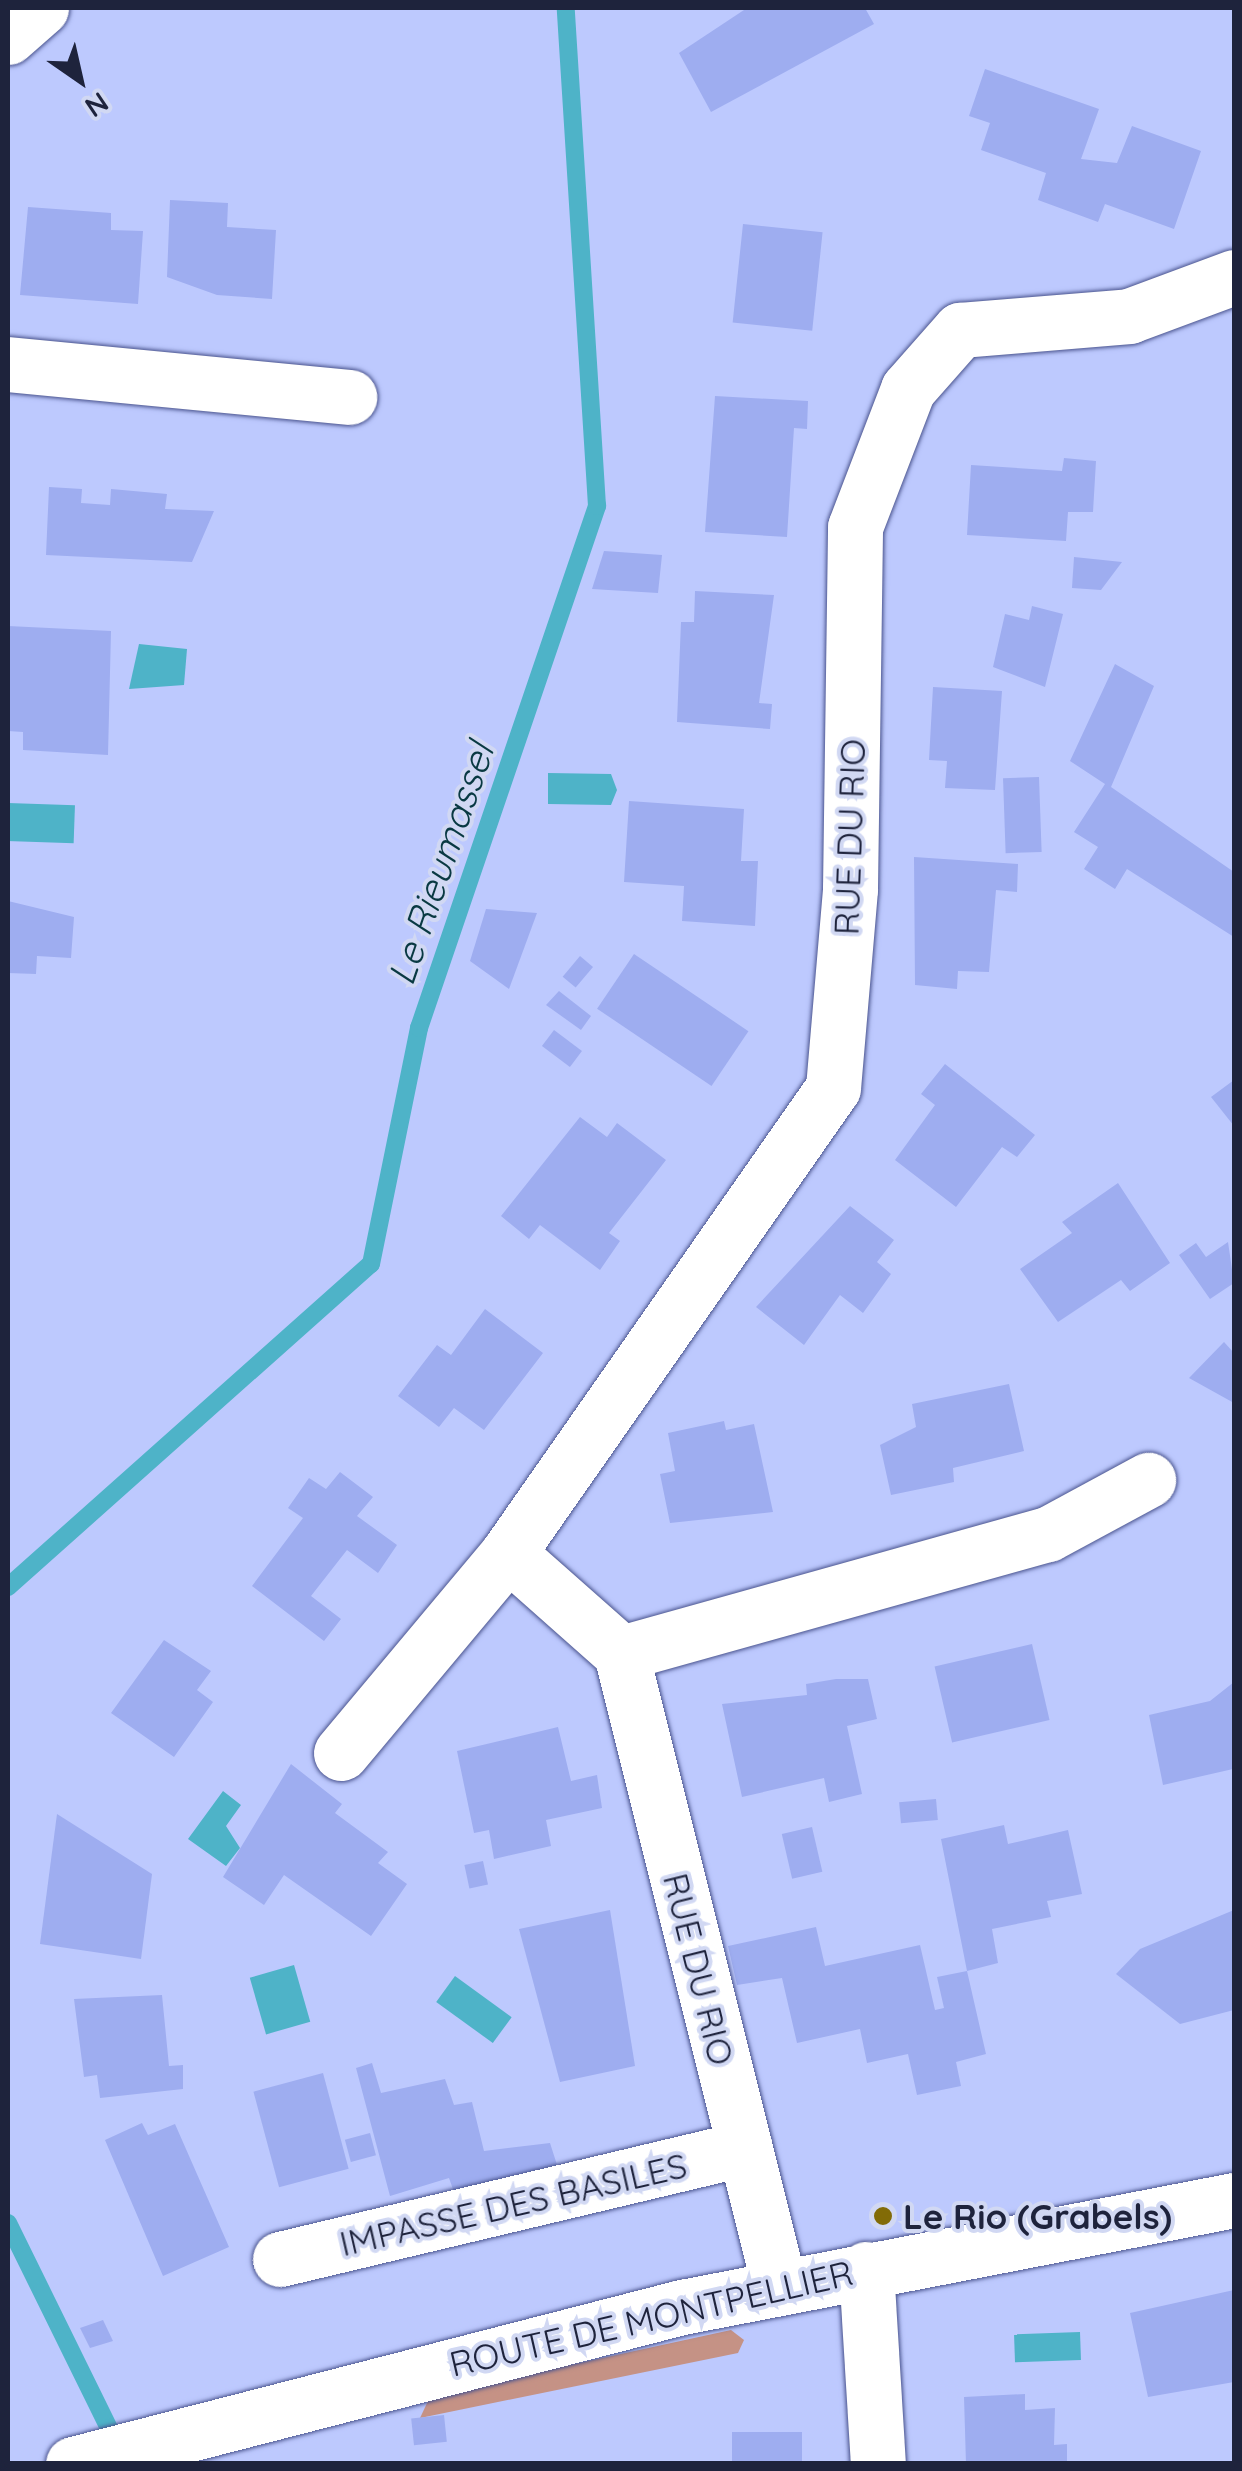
<!DOCTYPE html>
<html>
<head>
<meta charset="utf-8">
<style>
  body { margin:0 }
  #map { position:relative; width:1242px; height:2471px; overflow:hidden; background:#bdc9fe; font-family:Quicksand,sans-serif }
  div>[style] { position:absolute }
  .green>* { inset:0; background:#c59285 }
  .water>* { inset:0; background:#4eb3c8; transform-origin:0 0 }
  .stream>* { height:18px; margin:-9px; padding:0 9px; transform-origin:9px; border-radius:9px; background:#4eb3c8 }
  .building>* { inset:0; background:#9eadf0; transform-origin:0 0 }
  .roads { filter:drop-shadow(0 0 2px #4a548e) drop-shadow(0 0 2px #4a548e) }
  .street>* { height:55px; margin:-27.5px; padding:0 27.5px; transform-origin:27.5px; border-radius:27.5px; background:#fff }
  .secondary>* { height:55px; margin:-27.5px; padding:0 27.5px; transform-origin:27.5px; border-radius:27.5px; background:#fff }
  .dots>* { width:28px; height:28px; translate:-50% -50%; box-sizing:border-box; border:5px solid #d1d8f3; border-radius:50% }
  span { translate:-50% -50%; white-space:nowrap; text-align:center; line-height:1.15; -webkit-text-stroke:8px #d1d8f3; paint-order:stroke }
  .street-label { font-size:35px; color:#1e233c }
  .poi-label { font-size:35px; color:#1e233c; font-weight:700 }
  .left { translate:0 -50%; text-align:left }
  .water-label { font-size:38px; color:#093942; font-style:italic }
  .frame { position:absolute; inset:0; border:10px solid #1e233c; pointer-events:none }
  .north { position:absolute; left:30px; top:30px; width:100px; height:100px; -webkit-text-stroke:8px #d1d8f3; paint-order:stroke; rotate:146deg; font-size:28px; font-weight:700; line-height:40px; text-align:center; color:#1e233c }
  .north::after { content:''; display:block; margin:auto; width:35px; height:45px; background:#1e233c; clip-path:polygon(50% 0,100% 100%,50% 72%,0 100%) }
</style>
</head>
<body>
<div id="map">
  <div class="green">
    <div style="clip-path:polygon(731px 2330px,744px 2340px,738px 2353px,420px 2418px,428px 2401px,464px 2388px)"></div>
  </div>
  <div class="water">
    <div style="clip-path:polygon(139px 644px,187px 649px,184px 685px,129px 689px)"></div>
    <div style="clip-path:polygon(548px 773px,611px 774px,617px 790px,611px 805px,548px 804px)"></div>
    <div style="left:8px;top:803px;width:67px;height:38px;rotate:2deg"></div>
    <div style="clip-path:polygon(223px 1791px,241px 1805px,226px 1826px,240px 1848px,226px 1866px,188px 1839px)"></div>
    <div style="left:294px;top:1965px;width:59px;height:46px;rotate:74deg"></div>
    <div style="left:455px;top:1976px;width:70px;height:32px;rotate:36deg"></div>
    <div style="left:1080px;top:2332px;width:28px;height:66px;rotate:88deg"></div>
  </div>
  <div class="stream">
    <div style="left:8px;top:1587px;width:486px;rotate:-41.7deg"></div>
    <div style="left:371px;top:1264px;width:241px;rotate:-78.5deg"></div>
    <div style="left:419px;top:1028px;width:552px;rotate:-71.17deg"></div>
    <div style="left:597px;top:506px;width:499px;rotate:-93.6deg"></div>
    <div style="left:8px;top:2223px;width:247px;rotate:63.8deg"></div>
  </div>
  <div class="building">
    <div style="clip-path:polygon(747px 8px,865px 8px,874px 24px,711px 112px,679px 53px)"></div>
    <div style="clip-path:polygon(985px 69px,1099px 109px,1081px 159px,1117px 163px,1132px 126px,1201px 151px,1174px 229px,1105px 204px,1098px 222px,1038px 200px,1046px 173px,981px 150px,990px 123px,969px 116px)"></div>
    <div style="clip-path:polygon(170px 200px,228px 203px,227px 227px,276px 230px,272px 299px,217px 295px,167px 277px)"></div>
    <div style="clip-path:polygon(28px 207px,111px 213px,111px 230px,143px 231px,138px 304px,20px 295px)"></div>
    <div style="left:743px;top:224px;width:80px;height:99px;rotate:6deg"></div>
    <div style="clip-path:polygon(715px 396px,808px 401px,807px 429px,794px 428px,787px 537px,705px 532px)"></div>
    <div style="clip-path:polygon(1064px 458px,1096px 461px,1093px 512px,1068px 512px,1066px 541px,967px 535px,971px 465px,1062px 471px)"></div>
    <div style="clip-path:polygon(49px 487px,82px 489px,81px 503px,110px 505px,111px 489px,167px 494px,165px 509px,214px 511px,192px 562px,46px 555px)"></div>
    <div style="clip-path:polygon(604px 551px,662px 555px,658px 593px,592px 589px)"></div>
    <div style="clip-path:polygon(1074px 557px,1122px 562px,1101px 590px,1072px 588px)"></div>
    <div style="clip-path:polygon(695px 591px,774px 595px,759px 703px,772px 704px,770px 729px,677px 722px,681px 622px,694px 622px)"></div>
    <div style="clip-path:polygon(1032px 606px,1063px 614px,1045px 687px,993px 667px,1005px 614px,1029px 620px)"></div>
    <div style="clip-path:polygon(8px 626px,111px 631px,108px 755px,23px 750px,23px 732px,8px 731px)"></div>
    <div style="clip-path:polygon(1115px 664px,1154px 686px,1111px 787px,1234px 872px,1234px 937px,1127px 869px,1115px 889px,1084px 869px,1098px 847px,1074px 832px,1105px 784px,1070px 761px)"></div>
    <div style="clip-path:polygon(933px 687px,1002px 691px,995px 790px,945px 788px,947px 761px,929px 760px)"></div>
    <div style="left:1039px;top:777px;width:75px;height:36px;rotate:88deg"></div>
    <div style="clip-path:polygon(629px 801px,744px 809px,741px 861px,758px 861px,755px 926px,682px 921px,684px 886px,624px 882px)"></div>
    <div style="clip-path:polygon(914px 857px,1018px 864px,1017px 892px,996px 890px,989px 972px,958px 971px,957px 989px,915px 985px)"></div>
    <div style="clip-path:polygon(8px 901px,74px 917px,71px 958px,37px 956px,36px 974px,8px 973px)"></div>
    <div style="clip-path:polygon(486px 909px,537px 913px,509px 989px,470px 961px)"></div>
    <div style="left:634px;top:954px;width:138px;height:66px;rotate:34deg"></div>
    <div style="left:580px;top:956px;width:17px;height:27px;rotate:40deg"></div>
    <div style="clip-path:polygon(559px 991px,591px 1016px,581px 1030px,546px 1005px)"></div>
    <div style="left:554px;top:1030px;width:35px;height:20px;rotate:37deg"></div>
    <div style="clip-path:polygon(945px 1064px,1035px 1135px,1017px 1157px,1002px 1147px,956px 1207px,895px 1160px,935px 1105px,921px 1094px)"></div>
    <div style="clip-path:polygon(1234px 1080px,1234px 1126px,1211px 1097px)"></div>
    <div style="clip-path:polygon(580px 1117px,607px 1137px,617px 1123px,666px 1160px,609px 1233px,620px 1241px,600px 1270px,540px 1225px,529px 1239px,501px 1216px)"></div>
    <div style="clip-path:polygon(1118px 1183px,1170px 1263px,1130px 1291px,1121px 1280px,1058px 1322px,1020px 1269px,1072px 1233px,1062px 1222px)"></div>
    <div style="clip-path:polygon(850px 1206px,894px 1240px,877px 1262px,891px 1274px,863px 1313px,840px 1295px,804px 1345px,756px 1307px)"></div>
    <div style="clip-path:polygon(1228px 1242px,1234px 1283px,1210px 1299px,1179px 1255px,1196px 1243px,1206px 1257px)"></div>
    <div style="clip-path:polygon(485px 1309px,543px 1353px,484px 1430px,454px 1408px,439px 1427px,398px 1396px,437px 1345px,451px 1355px)"></div>
    <div style="clip-path:polygon(1224px 1342px,1234px 1353px,1234px 1403px,1189px 1378px)"></div>
    <div style="clip-path:polygon(1009px 1384px,1024px 1451px,953px 1468px,954px 1482px,891px 1495px,880px 1445px,916px 1427px,912px 1404px)"></div>
    <div style="clip-path:polygon(724px 1421px,726px 1430px,754px 1424px,773px 1512px,670px 1523px,660px 1474px,675px 1471px,668px 1433px)"></div>
    <div style="clip-path:polygon(340px 1472px,373px 1497px,357px 1516px,397px 1545px,378px 1573px,347px 1550px,311px 1596px,341px 1619px,324px 1641px,252px 1586px,303px 1518px,288px 1508px,309px 1478px,326px 1489px)"></div>
    <div style="clip-path:polygon(164px 1640px,211px 1671px,197px 1690px,213px 1702px,174px 1757px,111px 1713px)"></div>
    <div style="left:1032px;top:1644px;width:78px;height:100px;rotate:77deg"></div>
    <div style="clip-path:polygon(836px 1679px,868px 1679px,877px 1719px,847px 1726px,862px 1794px,829px 1802px,824px 1778px,742px 1797px,722px 1704px,807px 1695px,806px 1684px)"></div>
    <div style="clip-path:polygon(1234px 1682px,1233px 1769px,1163px 1785px,1149px 1715px,1210px 1701px)"></div>
    <div style="clip-path:polygon(558px 1727px,571px 1781px,597px 1775px,602px 1808px,546px 1820px,551px 1846px,494px 1859px,489px 1830px,474px 1833px,457px 1751px)"></div>
    <div style="clip-path:polygon(291px 1764px,342px 1804px,335px 1813px,388px 1852px,378px 1863px,407px 1884px,371px 1936px,284px 1875px,264px 1905px,223px 1877px)"></div>
    <div style="left:936px;top:1799px;width:21px;height:37px;rotate:85deg"></div>
    <div style="clip-path:polygon(57px 1814px,152px 1874px,141px 1959px,40px 1944px)"></div>
    <div style="clip-path:polygon(1004px 1825px,1008px 1844px,1068px 1830px,1082px 1894px,1047px 1901px,1051px 1917px,992px 1929px,998px 1963px,967px 1971px,941px 1839px)"></div>
    <div style="left:812px;top:1827px;width:46px;height:31px;rotate:77deg"></div>
    <div style="left:483px;top:1861px;width:24px;height:19px;rotate:78deg"></div>
    <div style="clip-path:polygon(610px 1910px,635px 2066px,560px 2082px,519px 1929px)"></div>
    <div style="clip-path:polygon(1234px 1910px,1234px 2010px,1180px 2024px,1116px 1974px,1140px 1949px)"></div>
    <div style="clip-path:polygon(816px 1927px,825px 1966px,920px 1945px,935px 2010px,944px 2008px,937px 1977px,967px 1971px,986px 2054px,956px 2062px,961px 2086px,917px 2095px,908px 2054px,867px 2063px,860px 2029px,797px 2043px,782px 1978px,737px 1985px,728px 1946px)"></div>
    <div style="clip-path:polygon(162px 1995px,169px 2066px,183px 2065px,183px 2089px,100px 2098px,97px 2075px,84px 2077px,74px 1999px)"></div>
    <div style="clip-path:polygon(372px 2063px,381px 2093px,445px 2079px,454px 2105px,472px 2102px,484px 2151px,550px 2143px,558px 2168px,454px 2192px,449px 2178px,390px 2196px,356px 2068px)"></div>
    <div style="left:323px;top:2073px;width:99px;height:72px;rotate:75deg"></div>
    <div style="clip-path:polygon(142px 2123px,148px 2135px,175px 2124px,229px 2247px,163px 2276px,105px 2140px)"></div>
    <div style="left:370px;top:2133px;width:23px;height:26px;rotate:75deg"></div>
    <div style="clip-path:polygon(1234px 2290px,1234px 2382px,1148px 2397px,1130px 2313px)"></div>
    <div style="clip-path:polygon(103px 2320px,113px 2341px,90px 2348px,80px 2328px)"></div>
    <div style="clip-path:polygon(1025px 2394px,1025px 2410px,1055px 2408px,1054px 2445px,1067px 2444px,1067px 2464px,966px 2464px,964px 2397px)"></div>
    <div style="left:444px;top:2415px;width:27px;height:33px;rotate:84deg"></div>
    <div style="left:802px;top:2432px;width:32px;height:70px;rotate:90deg"></div>
  </div>
  <div class="roads">
    <div class="street">
      <div style="left:8px;top:37px;width:44px;rotate:-41.3deg"></div>
      <div style="left:8px;top:364px;width:343px;rotate:5.5deg"></div>
      <div style="left:508px;top:1553px;width:151px;rotate:41.5deg"></div>
      <div style="left:621px;top:1653px;width:651px;rotate:75.96deg"></div>
      <div style="left:621px;top:1653px;width:443px;rotate:-15.6deg"></div>
      <div style="left:1048px;top:1534px;width:114px;rotate:-28.4deg"></div>
      <div style="left:341px;top:1753px;width:261px;rotate:-50.1deg"></div>
      <div style="left:508px;top:1553px;width:567px;rotate:-55.05deg"></div>
      <div style="left:833px;top:1088px;width:200px;rotate:-85.1deg"></div>
      <div style="left:850px;top:889px;width:362px;rotate:-89.2deg"></div>
      <div style="left:855px;top:527px;width:148px;rotate:-69deg"></div>
      <div style="left:908px;top:389px;width:79px;rotate:-48.6deg"></div>
      <div style="left:960px;top:330px;width:170px;rotate:-4.7deg"></div>
      <div style="left:1129px;top:316px;width:112px;rotate:-20.4deg"></div>
      <div style="left:280px;top:2259px;width:478px;rotate:-13.4deg"></div>
      <div style="left:866px;top:2269px;width:195px;rotate:86.5deg"></div>
    </div>
    <div class="secondary">
      <div style="left:73px;top:2464px;width:629px;rotate:-14.46deg"></div>
      <div style="left:682px;top:2307px;width:562px;rotate:-10.97deg"></div>
    </div>
  </div>
  <div class="dots">
    <div style="left:883px;top:2216px;background:#826b06"></div>
  </div>
  <div class="street-label">
    <span style="left:849px;top:837px;rotate:-88deg">RUE DU RIO</span>
    <span style="left:699px;top:1969px;rotate:76deg">RUE DU RIO</span>
    <span style="left:513px;top:2204px;rotate:-13deg">IMPASSE DES BASILES</span>
    <span style="left:651px;top:2318px;rotate:-13deg">ROUTE DE MONTPELLIER</span>
  </div>
  <div class="poi-label">
    <span class="left" style="left:903px;top:2216px">Le Rio (Grabels)</span>
  </div>
  <div class="water-label">
    <span style="left:441px;top:864px;rotate:-71deg">Le Rieumassel</span>
  </div>
  <div class="frame"></div>
  <div class="north">N</div>
</div>
</body>
</html>
